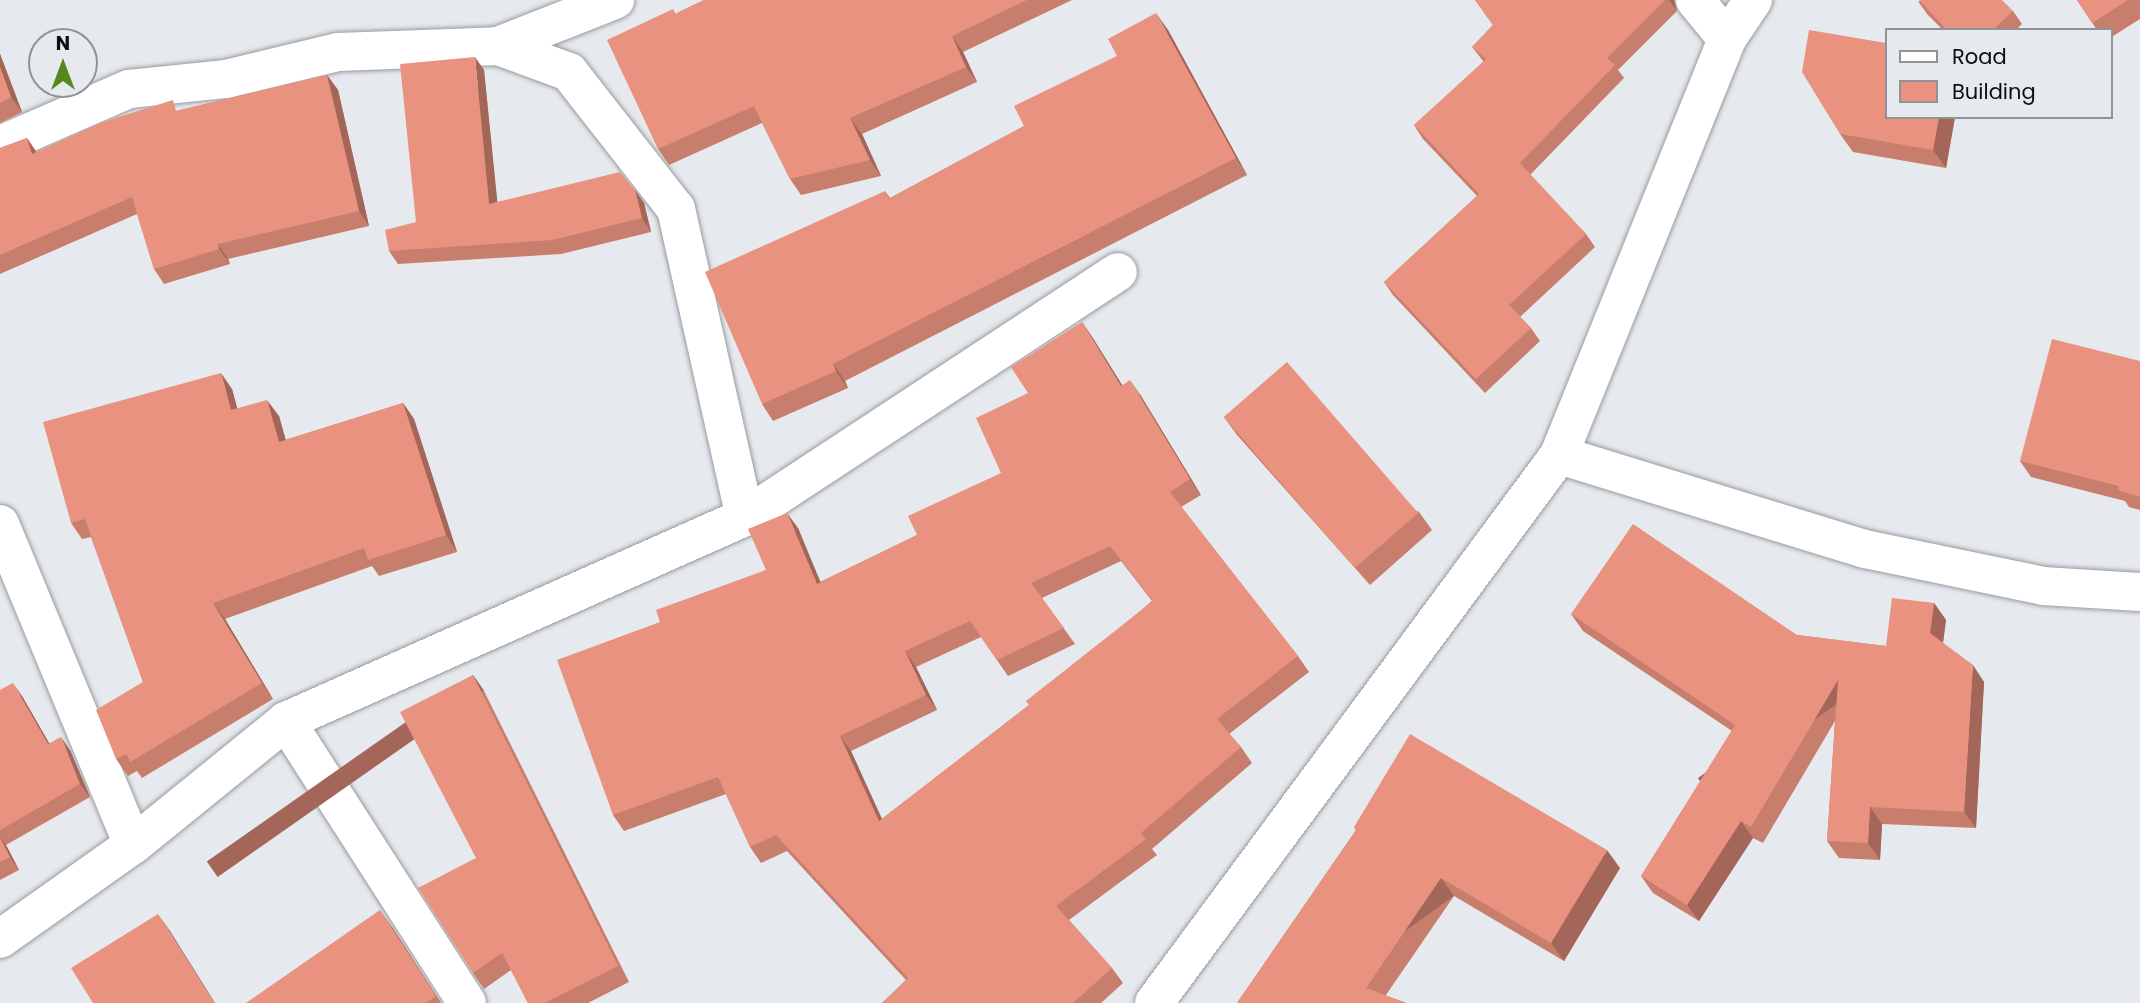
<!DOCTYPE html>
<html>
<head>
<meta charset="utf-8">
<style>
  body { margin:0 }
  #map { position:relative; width:2140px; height:1003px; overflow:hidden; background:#e6e9ee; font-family:Poppins,sans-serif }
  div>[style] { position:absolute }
  .roads { filter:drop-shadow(0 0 2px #989b9f) drop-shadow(0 0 2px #989b9f) }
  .minor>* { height:38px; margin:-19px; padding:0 19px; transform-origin:19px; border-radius:19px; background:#fff }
  .wall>* { inset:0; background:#c87e6d }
  .shaded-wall>* { inset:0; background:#a36659; transform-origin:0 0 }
  .building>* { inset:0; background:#e9927f; transform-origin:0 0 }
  span { translate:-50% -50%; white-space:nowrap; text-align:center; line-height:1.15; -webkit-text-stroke:6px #e6e9ee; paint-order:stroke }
  .legend { position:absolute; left:1885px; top:28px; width:228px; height:91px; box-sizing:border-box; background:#e6e9ee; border:2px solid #909296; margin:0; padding:9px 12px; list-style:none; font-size:21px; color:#0e0f11 }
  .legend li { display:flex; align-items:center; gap:14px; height:35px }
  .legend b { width:35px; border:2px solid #909296 }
  .north { position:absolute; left:28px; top:28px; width:70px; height:70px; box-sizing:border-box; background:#e6e9ee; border:2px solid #909296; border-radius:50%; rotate:0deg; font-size:19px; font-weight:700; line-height:28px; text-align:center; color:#0e0f11 }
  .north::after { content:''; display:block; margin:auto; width:24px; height:32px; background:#57881c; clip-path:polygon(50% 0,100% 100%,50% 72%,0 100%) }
</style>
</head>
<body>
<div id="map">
  <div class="roads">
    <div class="minor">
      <div style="left:1695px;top:0;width:50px;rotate:50.6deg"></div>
      <div style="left:498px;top:46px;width:76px;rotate:20.1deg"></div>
      <div style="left:569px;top:72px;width:174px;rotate:52deg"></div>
      <div style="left:676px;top:209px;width:316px;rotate:77.4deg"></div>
      <div style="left:0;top:145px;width:141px;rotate:-23.5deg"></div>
      <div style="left:129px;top:89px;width:98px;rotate:-5.9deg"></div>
      <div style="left:226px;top:79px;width:115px;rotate:-13.6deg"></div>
      <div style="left:338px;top:52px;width:160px;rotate:-2.1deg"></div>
      <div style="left:498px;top:46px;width:126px;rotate:-21.5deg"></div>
      <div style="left:1559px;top:455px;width:320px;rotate:17.1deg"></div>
      <div style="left:1865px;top:549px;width:182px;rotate:11.7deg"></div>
      <div style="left:2043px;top:586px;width:97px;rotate:3.5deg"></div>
      <div style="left:0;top:524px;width:347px;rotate:67.5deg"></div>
      <div style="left:286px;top:721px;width:335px;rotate:57.3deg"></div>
      <div style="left:0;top:939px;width:163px;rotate:-35.3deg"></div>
      <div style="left:133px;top:845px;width:197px;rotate:-39deg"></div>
      <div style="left:286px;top:721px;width:502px;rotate:-23.96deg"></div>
      <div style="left:745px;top:517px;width:446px;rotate:-33.3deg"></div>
      <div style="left:1154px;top:1003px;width:681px;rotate:-53.53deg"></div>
      <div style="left:1559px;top:455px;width:449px;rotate:-68deg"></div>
      <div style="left:1727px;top:39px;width:47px;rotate:-56.3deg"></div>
    </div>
  </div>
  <div class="wall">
    <div style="clip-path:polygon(704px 0,1072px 0,963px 52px,977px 82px,862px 134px,881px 176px,801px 195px,790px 179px,762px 123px,669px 165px,658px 149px,677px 13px)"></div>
    <div style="clip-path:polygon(1475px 0,1674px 0,1677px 11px,1618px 70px,1624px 78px,1530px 175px,1586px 234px,1595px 247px,1520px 317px,1531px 328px,1540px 341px,1485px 393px,1393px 295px,1384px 282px,1477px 196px,1423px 139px,1414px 125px,1484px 62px,1472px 47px,1493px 25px)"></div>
    <div style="clip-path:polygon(2077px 0,2140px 0,2140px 19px,2110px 38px,2110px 30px,2097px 30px)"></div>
    <div style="clip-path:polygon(1918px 1px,2013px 11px,2022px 24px,2016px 30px,1943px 30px,1927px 14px)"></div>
    <div style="clip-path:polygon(1168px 30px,1247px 175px,845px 381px,848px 388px,773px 421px,762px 404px,885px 191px,890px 198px,1024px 126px,1117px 56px)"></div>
    <div style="clip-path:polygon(0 54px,22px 112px,0 123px)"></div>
    <div style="clip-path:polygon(484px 70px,497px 202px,635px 190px,644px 203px,651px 232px,561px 254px,398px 264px,389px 251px,416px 222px)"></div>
    <div style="clip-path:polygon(327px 75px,338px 90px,369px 226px,228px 259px,230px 264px,164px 284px,154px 269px,137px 214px,0 274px,0 148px,27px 138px,36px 152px,180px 110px)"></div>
    <div style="clip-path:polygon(1886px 117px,1955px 117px,1946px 168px,1853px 152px,1840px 134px)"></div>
    <div style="clip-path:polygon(evenodd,1082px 322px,1122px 385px,1141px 396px,1201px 495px,1181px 507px,1298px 656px,1309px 672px,1229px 734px,1241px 747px,1252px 763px,1152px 849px,1157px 855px,1069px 920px,1112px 968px,1123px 983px,1101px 1003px,882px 1003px,906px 980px,787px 851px,761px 863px,750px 847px,726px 794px,624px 831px,613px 815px,660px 622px,766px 570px,798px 528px,820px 582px,917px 535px,1001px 473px,1028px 393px,1082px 322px,1121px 561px,1152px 601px,1029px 705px,882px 819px,851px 751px,937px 710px,916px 667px,981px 637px,1008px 676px,1075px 644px,1042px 598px,1121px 561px)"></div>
    <div style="clip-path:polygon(2140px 361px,2140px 510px,2129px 507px,2125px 501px,2031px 477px,2020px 461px)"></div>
    <div style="clip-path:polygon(232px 389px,237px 408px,279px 416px,285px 440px,403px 403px,414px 419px,457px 552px,379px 576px,372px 566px,225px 619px,273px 699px,142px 778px,137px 771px,128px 776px,116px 759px,143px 682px,91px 537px,82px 539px,71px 523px)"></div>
    <div style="clip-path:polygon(1224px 417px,1419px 512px,1432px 530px,1370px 585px,1237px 435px)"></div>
    <div style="clip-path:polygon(1934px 603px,1946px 620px,1943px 643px,1984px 682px,1976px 828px,1882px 824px,1880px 860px,1839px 858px,1827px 841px,1835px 721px,1763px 843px,1753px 838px,1699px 921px,1653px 893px,1641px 876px,1732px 731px,1583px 631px,1571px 614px,1797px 635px,1886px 646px)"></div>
    <div style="clip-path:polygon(473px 675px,484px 691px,629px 982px,588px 1003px,528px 1003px,511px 970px,484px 989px,473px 973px,476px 858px)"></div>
    <div style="clip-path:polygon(0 690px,22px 696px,49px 743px,70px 750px,90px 797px,6px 845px,19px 870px,0 880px)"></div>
    <div style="clip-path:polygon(1354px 827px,1620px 868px,1564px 961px,1454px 896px,1386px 995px,1237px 1003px,1356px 830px)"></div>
    <div style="clip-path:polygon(392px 927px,441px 1003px,246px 1003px)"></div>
  </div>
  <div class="shaded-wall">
    <div style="clip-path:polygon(1669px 0,1674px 0,1677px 11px)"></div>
    <div style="clip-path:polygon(1156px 13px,1168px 30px,1247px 175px,1236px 158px)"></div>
    <div style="clip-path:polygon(952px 36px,963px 52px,977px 82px,966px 67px)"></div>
    <div style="clip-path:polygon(0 54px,22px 112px,11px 97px,0 67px)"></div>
    <div style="clip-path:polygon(475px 57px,484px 70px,499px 218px,489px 204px)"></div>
    <div style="clip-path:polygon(327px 75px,338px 90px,369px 226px,359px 211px)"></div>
    <div style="clip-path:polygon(1939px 117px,1955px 117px,1946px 168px,1933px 150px)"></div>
    <div style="clip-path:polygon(850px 118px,862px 134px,881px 176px,870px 160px)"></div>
    <div style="clip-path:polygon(27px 138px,37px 153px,32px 154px)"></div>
    <div style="clip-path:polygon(635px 190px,644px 203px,651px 232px,642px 218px)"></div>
    <div style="clip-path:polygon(218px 244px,228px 259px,230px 264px,219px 249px)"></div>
    <div style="clip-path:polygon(1082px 322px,1093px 338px,1132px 401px,1121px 386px)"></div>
    <div style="clip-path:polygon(833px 364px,845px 381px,848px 388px,836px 371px)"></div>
    <div style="clip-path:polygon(221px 373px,232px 389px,242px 426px,231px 410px)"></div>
    <div style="clip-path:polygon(1130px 380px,1141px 396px,1201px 495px,1190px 479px)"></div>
    <div style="clip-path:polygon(267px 400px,279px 416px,291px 458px,279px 442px)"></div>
    <div style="clip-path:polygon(403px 403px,414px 419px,457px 552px,446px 535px)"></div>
    <div style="clip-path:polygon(787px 513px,798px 528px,828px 600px,817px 584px)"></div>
    <div style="clip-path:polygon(213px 603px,225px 619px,273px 699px,262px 683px)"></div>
    <div style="clip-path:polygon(1934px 603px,1946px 620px,1942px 650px,1930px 633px)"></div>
    <div style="clip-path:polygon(905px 651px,916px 667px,937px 710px,926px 695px)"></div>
    <div style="clip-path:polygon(1973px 665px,1984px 682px,1976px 828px,1964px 812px)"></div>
    <div style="left:473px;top:675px;width:19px;height:325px;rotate:55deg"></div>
    <div style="left:1838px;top:680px;width:19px;height:171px;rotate:55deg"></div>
    <div style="clip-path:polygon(13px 683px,22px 696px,57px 757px,48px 744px)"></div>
    <div style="clip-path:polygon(840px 736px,851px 751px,890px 837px,879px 821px)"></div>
    <div style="clip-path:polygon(61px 737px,70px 750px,90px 797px,80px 784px)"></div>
    <div style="clip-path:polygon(1870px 807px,1882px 824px,1880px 860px,1868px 843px)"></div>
    <div style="clip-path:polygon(1741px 821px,1753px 838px,1699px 921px,1687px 905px)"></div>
    <div style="clip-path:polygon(0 836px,6px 845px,19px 870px,10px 857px)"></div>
    <div style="clip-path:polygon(1607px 850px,1620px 868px,1564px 961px,1551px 943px)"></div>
    <div style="left:1441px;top:878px;width:22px;height:133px;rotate:54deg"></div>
    <div style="clip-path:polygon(380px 910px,392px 927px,441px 1003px,436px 996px)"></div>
    <div style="clip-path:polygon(158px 914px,170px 931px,215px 1003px,214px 1003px)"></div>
  </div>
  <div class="building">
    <div style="clip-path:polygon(704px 0,1027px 0,952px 36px,966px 67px,850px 118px,870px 160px,790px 179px,754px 106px,658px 149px,607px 40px,673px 9px,676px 14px)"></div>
    <div style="clip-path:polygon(1475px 0,1665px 0,1607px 58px,1615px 65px,1520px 163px,1586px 234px,1509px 305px,1531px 328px,1476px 379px,1384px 282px,1479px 194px,1414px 125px,1486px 59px,1472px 47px,1493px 25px)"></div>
    <div style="clip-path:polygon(1919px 0,2002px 0,2013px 11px,1993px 30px,1947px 30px)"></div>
    <div style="clip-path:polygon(2077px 0,2128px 0,2092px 23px)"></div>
    <div style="clip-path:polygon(1156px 13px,1236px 158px,833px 364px,836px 371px,762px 404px,705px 272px,885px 191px,889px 199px,1024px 126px,1014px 106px,1117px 56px,1108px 39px)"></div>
    <div style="clip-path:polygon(1809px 30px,1886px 43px,1886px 117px,1939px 117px,1933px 150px,1840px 134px,1802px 72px)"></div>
    <div style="clip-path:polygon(475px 57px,489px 204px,620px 172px,635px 190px,642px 218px,552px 240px,389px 251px,385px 230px,416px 222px,400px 64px)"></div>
    <div style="clip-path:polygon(0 67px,11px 97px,0 103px)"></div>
    <div style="clip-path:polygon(327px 75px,359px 211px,218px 244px,219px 249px,154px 269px,132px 197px,0 255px,0 148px,27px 138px,32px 154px,103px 122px,173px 100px,176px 111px)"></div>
    <div style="clip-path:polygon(evenodd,1082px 322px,1121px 386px,1130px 380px,1190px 479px,1170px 492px,1298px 656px,1217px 719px,1241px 747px,1141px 833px,1146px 839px,1056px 906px,1112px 968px,1073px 1003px,882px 1003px,908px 978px,776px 835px,750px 847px,718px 777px,613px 815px,557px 660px,660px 622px,656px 610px,766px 570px,748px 529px,787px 513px,817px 584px,917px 535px,908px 516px,1001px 473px,976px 418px,1028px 393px,1011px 367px,1082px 322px,1110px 546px,1153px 601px,1026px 701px,1029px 705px,879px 821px,840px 736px,926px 695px,905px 651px,970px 621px,997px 660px,1064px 628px,1031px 583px,1110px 546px)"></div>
    <div style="clip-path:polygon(2052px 339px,2140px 361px,2140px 497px,2118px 490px,2119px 486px,2020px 461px)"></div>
    <div style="left:1287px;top:362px;width:200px;height:84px;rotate:49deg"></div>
    <div style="clip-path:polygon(221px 373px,231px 410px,267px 400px,279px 442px,403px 403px,446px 535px,368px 560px,364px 548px,213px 603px,262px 683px,130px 762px,126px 754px,116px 759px,96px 710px,143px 682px,85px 519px,71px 523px,43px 422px)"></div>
    <div style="clip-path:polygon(1633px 524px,1797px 635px,1886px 646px,1892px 598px,1934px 603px,1930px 633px,1973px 665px,1964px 812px,1870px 807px,1868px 843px,1827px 841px,1838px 680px,1751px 827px,1741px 821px,1687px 905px,1641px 876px,1735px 725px,1571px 614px)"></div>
    <div style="clip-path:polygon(473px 675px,618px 966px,545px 1003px,528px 1003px,502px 953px,473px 973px,418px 888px,476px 858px,400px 712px)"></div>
    <div style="clip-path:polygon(13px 683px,48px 744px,61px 737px,80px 784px,0 830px,0 690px)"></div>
    <div style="clip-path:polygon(1410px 734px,1607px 850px,1551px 943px,1441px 878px,1366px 988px,1407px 1003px,1237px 1003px,1357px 829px,1354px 827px)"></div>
    <div style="clip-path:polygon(0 838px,10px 857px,0 862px)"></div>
    <div style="clip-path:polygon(380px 910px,436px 996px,426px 1003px,246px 1003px)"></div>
    <div style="clip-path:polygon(158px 914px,214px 1003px,93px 1003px,71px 968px)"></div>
  </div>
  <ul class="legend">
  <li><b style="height:9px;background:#fff"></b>Road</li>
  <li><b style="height:19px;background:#e9927f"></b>Building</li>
  </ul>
  <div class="north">N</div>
</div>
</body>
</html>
